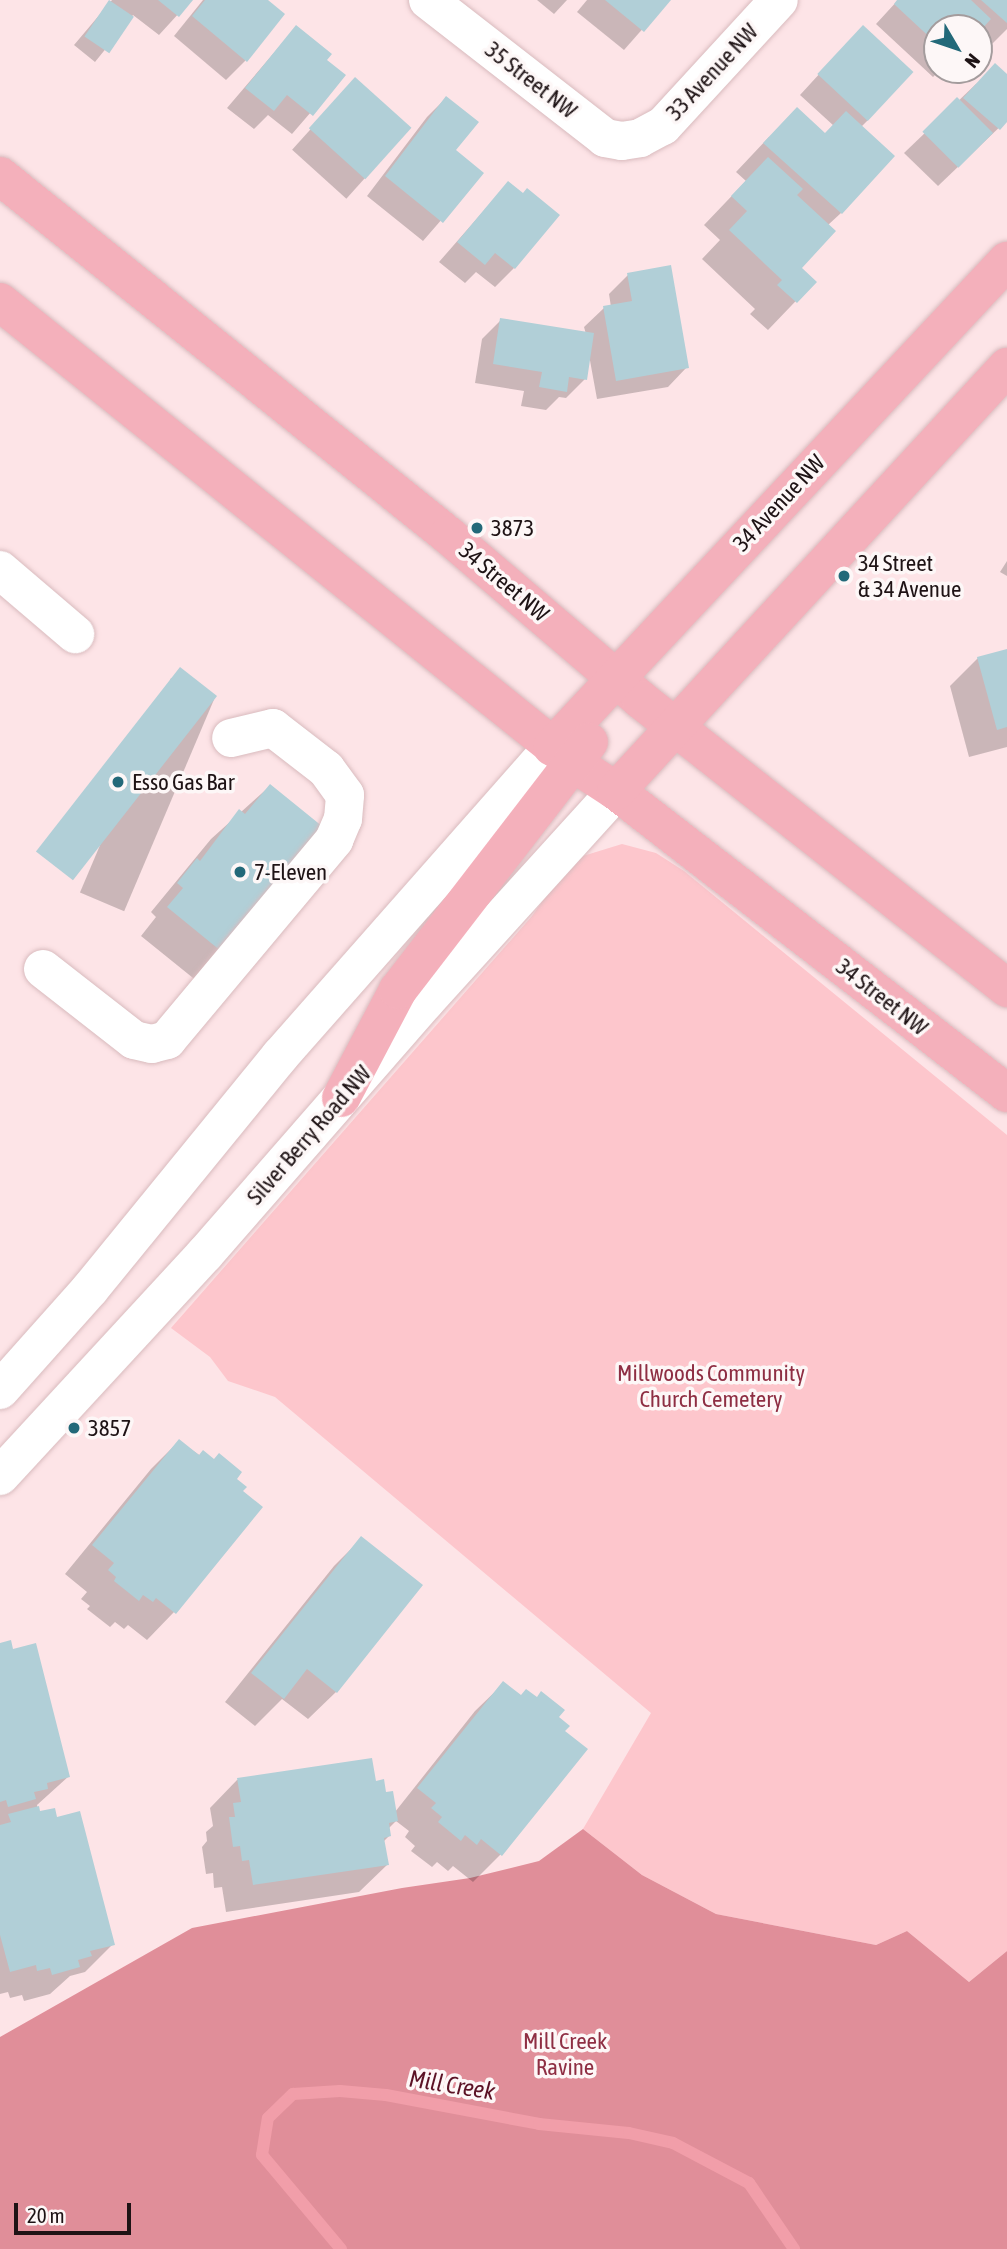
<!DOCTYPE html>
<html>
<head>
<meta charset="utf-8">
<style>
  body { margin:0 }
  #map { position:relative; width:1007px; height:2249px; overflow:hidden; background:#fde4e7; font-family:"Asap Condensed",sans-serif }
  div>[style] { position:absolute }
  .green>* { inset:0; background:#fdc6cc }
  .forest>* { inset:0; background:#e08e99 }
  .shadow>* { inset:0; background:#0003; transform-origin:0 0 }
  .stream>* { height:12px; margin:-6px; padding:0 6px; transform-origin:6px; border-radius:6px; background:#f19ea9 }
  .building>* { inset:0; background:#b1cfd7; transform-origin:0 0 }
  .roads { filter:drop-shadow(0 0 2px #d9bbbe) drop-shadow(0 0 2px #d9bbbe) }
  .minor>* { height:38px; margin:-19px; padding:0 19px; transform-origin:19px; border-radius:19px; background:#fff }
  .major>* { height:38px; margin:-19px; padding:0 19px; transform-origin:19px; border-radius:19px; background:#f4b0bb }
  .dots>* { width:19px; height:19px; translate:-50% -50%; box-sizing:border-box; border:4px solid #fdf7f7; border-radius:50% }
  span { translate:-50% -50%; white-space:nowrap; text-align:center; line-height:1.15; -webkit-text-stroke:7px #fdf7f7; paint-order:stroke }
  .street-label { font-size:23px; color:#1e1315 }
  .poi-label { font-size:23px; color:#1e1315 }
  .left { translate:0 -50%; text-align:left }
  .park-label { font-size:23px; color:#8e2e43 }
  .water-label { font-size:24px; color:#5b1225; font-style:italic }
  .north { position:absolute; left:923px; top:14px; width:70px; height:70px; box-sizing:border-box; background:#fdf7f7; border:2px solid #a49c9d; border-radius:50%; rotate:129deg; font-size:19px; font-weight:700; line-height:28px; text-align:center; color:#1e1315 }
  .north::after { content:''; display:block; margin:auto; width:24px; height:32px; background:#236979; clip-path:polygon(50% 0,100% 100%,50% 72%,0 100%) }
  .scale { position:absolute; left:14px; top:2203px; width:117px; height:32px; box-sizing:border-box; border:4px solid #1e1315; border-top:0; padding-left:9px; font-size:21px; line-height:24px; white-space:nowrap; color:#1e1315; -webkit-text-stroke:5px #fdf7f7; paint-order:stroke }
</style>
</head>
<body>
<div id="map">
  <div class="green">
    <div style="clip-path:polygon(622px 844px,656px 853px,684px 871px,1007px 1135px,1007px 1951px,969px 1982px,907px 1931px,876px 1945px,716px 1914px,642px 1875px,583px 1829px,651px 1713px,275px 1397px,228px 1381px,210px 1357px,171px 1328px,532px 916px,556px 882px,583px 856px)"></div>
  </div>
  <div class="forest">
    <div style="clip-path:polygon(583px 1829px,642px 1875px,716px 1914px,876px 1945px,907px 1931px,969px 1982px,1007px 1951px,1007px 2249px,0 2249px,0 2037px,192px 1928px,402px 1888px,470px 1878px,539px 1861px)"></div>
  </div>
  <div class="shadow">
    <div style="clip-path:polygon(191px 0,159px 35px,133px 15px,95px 62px,74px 45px,112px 0)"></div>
    <div style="clip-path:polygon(203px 0,265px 0,245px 61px,226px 80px,174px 36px)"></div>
    <div style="clip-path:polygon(537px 0,567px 0,554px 14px)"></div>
    <div style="clip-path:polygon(587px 0,668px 0,624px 50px,577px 12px)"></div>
    <div style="clip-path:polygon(898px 0,1007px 0,1007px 29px,991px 45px,979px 34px,979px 28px,937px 28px,937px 70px,940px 70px,933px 77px,876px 24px)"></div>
    <div style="clip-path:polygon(296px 27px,324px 60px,343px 75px,292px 134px,268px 115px,254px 129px,227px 108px)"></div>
    <div style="clip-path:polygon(844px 47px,868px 120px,861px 127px,841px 213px,828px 225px,800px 268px,814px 282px,768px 330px,750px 314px,755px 309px,702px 259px,720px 240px,704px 225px,746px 181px,736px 172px,769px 137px,825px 135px,834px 126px,800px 95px)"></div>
    <div style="clip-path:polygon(1007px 76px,1007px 120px,938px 186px,904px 153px,976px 84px)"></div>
    <div style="left:355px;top:80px;width:73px;height:94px;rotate:42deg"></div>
    <div style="clip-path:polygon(446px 98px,454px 151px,482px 173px,423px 241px,367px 196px,427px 117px)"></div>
    <div style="clip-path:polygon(508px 183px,514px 268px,495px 287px,476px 272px,465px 283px,439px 262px)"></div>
    <div style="clip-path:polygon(628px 275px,687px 367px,668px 387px,597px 399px,589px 355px,585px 379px,566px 398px,559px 397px,546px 410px,521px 406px,524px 391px,475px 383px,482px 339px,501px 320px,586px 334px,584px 327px,604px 308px,611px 307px,609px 294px)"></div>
    <div style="clip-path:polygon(1007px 561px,1007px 576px,1000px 572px)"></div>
    <div style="clip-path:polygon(1007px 651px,1007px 747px,969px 757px,950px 686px,978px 658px)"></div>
    <div style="left:171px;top:678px;width:48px;height:233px;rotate:23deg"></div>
    <div style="clip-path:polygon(270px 786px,325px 831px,198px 982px,141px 936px,156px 917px,151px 912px,211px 839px)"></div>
    <div style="clip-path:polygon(179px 1441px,234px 1479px,174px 1612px,147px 1640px,128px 1625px,124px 1629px,115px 1622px,110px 1627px,87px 1609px,90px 1606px,81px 1599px,87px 1592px,65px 1574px,151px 1469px)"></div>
    <div style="clip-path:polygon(362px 1538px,336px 1692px,308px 1719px,282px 1699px,255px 1726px,225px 1702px,334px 1566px)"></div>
    <div style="clip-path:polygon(0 1645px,69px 1776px,37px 1805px,39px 1814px,113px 1944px,85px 1972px,70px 1976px,50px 1994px,24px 2001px,22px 1995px,10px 1998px,8px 1992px,0 1994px)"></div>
    <div style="clip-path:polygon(503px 1684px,557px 1718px,501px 1854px,473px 1882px,453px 1866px,448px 1871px,437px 1862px,432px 1867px,411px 1851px,415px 1846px,405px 1837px,409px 1831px,396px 1821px,388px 1829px,389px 1836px,383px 1842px,387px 1865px,359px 1892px,226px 1912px,222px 1887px,214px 1888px,213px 1873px,206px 1874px,202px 1847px,207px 1841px,206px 1832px,213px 1826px,210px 1808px,237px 1780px,374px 1783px,395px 1812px,475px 1711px)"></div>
  </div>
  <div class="stream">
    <div style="left:341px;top:2249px;width:123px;rotate:-130deg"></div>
    <div style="left:262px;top:2155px;width:37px;rotate:-81deg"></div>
    <div style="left:268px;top:2118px;width:35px;rotate:-44deg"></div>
    <div style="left:293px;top:2094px;width:47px;rotate:-3.7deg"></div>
    <div style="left:340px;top:2091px;width:46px;rotate:5deg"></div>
    <div style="left:386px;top:2095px;width:156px;rotate:10.7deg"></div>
    <div style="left:539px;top:2124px;width:90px;rotate:5.7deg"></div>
    <div style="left:629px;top:2133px;width:45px;rotate:12.8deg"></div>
    <div style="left:673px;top:2143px;width:86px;rotate:27.8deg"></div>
    <div style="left:749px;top:2183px;width:80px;rotate:55.7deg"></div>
  </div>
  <div class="building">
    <div style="left:109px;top:0;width:30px;height:44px;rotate:34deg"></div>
    <div style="clip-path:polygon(158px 0,193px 0,179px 17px)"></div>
    <div style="clip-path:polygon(205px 0,268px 0,285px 14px,247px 62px,192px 16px)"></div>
    <div style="clip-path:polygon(605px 0,671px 0,644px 32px)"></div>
    <div style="clip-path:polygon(897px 0,971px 0,991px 19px,979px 32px,979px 28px,937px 28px,937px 44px,894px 4px)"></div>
    <div style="clip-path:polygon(981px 0,1007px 0,1007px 23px)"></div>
    <div style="clip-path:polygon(296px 25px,332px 54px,327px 60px,346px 75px,313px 116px,287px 95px,274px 111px,245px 88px)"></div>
    <div style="left:863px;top:25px;width:69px;height:67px;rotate:43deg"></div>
    <div style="clip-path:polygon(995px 63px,1007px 74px,1007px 122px,1000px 130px,963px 98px)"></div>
    <div style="left:355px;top:77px;width:76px;height:69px;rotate:42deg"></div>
    <div style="clip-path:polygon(446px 96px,479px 122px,456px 150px,484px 173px,443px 223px,385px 176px)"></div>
    <div style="left:957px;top:97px;width:51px;height:49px;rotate:45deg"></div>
    <div style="clip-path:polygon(797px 107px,825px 133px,846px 111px,895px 156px,842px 214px,763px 143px)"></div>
    <div style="clip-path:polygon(768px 157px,803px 189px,797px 195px,836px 231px,802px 268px,817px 282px,797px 303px,777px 285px,782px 280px,729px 230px,747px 211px,731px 196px)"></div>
    <div style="clip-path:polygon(508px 181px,523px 193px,527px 188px,560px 215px,515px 269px,495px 253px,485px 265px,457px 242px)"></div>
    <div style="clip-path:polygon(671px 265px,689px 368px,616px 381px,603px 306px,632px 301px,627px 273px)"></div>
    <div style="clip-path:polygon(500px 318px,594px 333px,587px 380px,569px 377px,567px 392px,539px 387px,542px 372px,493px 364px)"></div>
    <div style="clip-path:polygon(1007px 649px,1007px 727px,997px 730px,977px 657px)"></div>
    <div style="left:180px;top:667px;width:47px;height:234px;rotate:38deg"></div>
    <div style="clip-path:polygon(270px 784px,328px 831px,227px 956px,167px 907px,183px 888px,177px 883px,197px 858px,200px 861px,239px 809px,245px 814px)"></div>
    <div style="clip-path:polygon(179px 1439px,199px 1455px,203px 1450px,214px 1459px,219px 1453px,242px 1472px,237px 1479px,247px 1487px,243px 1491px,263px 1507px,176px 1614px,156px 1598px,153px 1602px,143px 1595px,139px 1601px,114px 1581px,116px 1577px,108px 1570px,114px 1563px,92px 1545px)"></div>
    <div style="clip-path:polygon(361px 1536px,423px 1585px,337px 1693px,307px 1669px,284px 1699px,251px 1673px)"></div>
    <div style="clip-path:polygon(11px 1640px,13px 1649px,36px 1643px,70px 1777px,47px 1783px,48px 1789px,34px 1792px,36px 1799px,8px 1807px,6px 1800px,0 1802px,0 1643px)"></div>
    <div style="clip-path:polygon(503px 1681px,521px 1695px,526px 1689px,537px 1697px,541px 1691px,565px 1710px,559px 1717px,570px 1726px,565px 1731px,588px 1749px,502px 1856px,481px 1839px,477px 1845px,465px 1835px,461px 1841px,438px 1822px,442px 1817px,431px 1808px,436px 1803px,417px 1788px)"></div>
    <div style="clip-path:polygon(372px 1758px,376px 1781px,384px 1779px,386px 1792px,393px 1791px,398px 1821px,389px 1823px,391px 1836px,384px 1838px,389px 1865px,253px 1885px,249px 1860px,242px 1861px,240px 1846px,233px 1847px,229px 1817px,235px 1817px,233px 1803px,241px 1802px,237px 1778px)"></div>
    <div style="clip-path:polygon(39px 1806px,40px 1811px,55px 1808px,57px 1817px,80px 1811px,115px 1945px,90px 1951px,92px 1956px,78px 1960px,80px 1967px,52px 1975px,50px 1968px,37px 1971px,36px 1965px,10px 1972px,0 1935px,0 1825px,11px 1822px,8px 1814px)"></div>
  </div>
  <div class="roads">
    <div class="minor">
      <div style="left:428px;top:0;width:224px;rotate:37.9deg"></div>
      <div style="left:605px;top:138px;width:17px;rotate:10deg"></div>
      <div style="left:622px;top:141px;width:18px;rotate:-9deg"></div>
      <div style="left:640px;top:138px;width:26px;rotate:-28deg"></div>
      <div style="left:663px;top:126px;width:171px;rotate:-47.4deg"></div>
      <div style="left:0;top:570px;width:99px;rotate:40.5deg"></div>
      <div style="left:43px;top:969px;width:115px;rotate:38deg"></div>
      <div style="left:134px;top:1040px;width:18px;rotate:13deg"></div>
      <div style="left:152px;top:1044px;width:16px;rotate:-15deg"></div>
      <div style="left:167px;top:1040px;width:261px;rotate:-50.1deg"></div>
      <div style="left:334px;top:840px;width:23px;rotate:-67deg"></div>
      <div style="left:343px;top:819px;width:24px;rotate:-85deg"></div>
      <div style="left:345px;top:795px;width:32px;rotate:-126deg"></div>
      <div style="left:326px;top:769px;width:67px;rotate:-142.3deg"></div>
      <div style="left:273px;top:728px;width:43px;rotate:166.6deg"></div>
      <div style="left:0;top:1390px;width:135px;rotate:-48.3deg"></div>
      <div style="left:90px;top:1289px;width:301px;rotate:-50.8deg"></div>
      <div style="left:280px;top:1056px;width:412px;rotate:-48.6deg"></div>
      <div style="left:0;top:1476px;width:302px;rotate:-47.3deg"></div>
      <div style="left:205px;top:1254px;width:335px;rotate:-48.9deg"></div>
      <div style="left:425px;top:1002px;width:285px;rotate:-47.8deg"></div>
    </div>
    <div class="major">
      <div style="left:0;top:176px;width:574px;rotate:38.71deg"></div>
      <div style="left:448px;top:535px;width:254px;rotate:40.5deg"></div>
      <div style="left:641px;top:700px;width:466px;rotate:38.2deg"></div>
      <div style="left:0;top:302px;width:738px;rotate:38.78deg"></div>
      <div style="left:575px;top:764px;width:49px;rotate:33.4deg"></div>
      <div style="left:616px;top:791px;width:494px;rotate:37.7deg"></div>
      <div style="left:552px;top:747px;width:666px;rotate:-46.89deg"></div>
      <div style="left:616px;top:791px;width:577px;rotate:-47.32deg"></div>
      <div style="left:341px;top:1098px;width:122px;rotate:-62.2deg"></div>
      <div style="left:398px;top:990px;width:313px;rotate:-52.4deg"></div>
    </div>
  </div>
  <div class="dots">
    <div style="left:477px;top:528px;background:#236979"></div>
    <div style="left:844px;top:576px;background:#236979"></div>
    <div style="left:118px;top:782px;background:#236979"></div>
    <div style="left:240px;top:872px;background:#236979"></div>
    <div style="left:74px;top:1428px;background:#236979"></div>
  </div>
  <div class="street-label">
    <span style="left:712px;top:72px;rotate:-47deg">33 Avenue NW</span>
    <span style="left:531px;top:80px;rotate:38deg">35 Street NW</span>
    <span style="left:779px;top:503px;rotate:-47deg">34 Avenue NW</span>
    <span style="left:504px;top:582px;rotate:40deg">34 Street NW</span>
    <span style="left:882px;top:997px;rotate:38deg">34 Street NW</span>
    <span style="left:309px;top:1135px;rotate:-49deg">Silver Berry Road NW</span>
  </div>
  <div class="poi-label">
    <span class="left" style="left:491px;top:528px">3873</span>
    <span class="left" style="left:858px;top:576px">34 Street<br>&amp; 34 Avenue</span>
    <span class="left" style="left:132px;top:782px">Esso Gas Bar</span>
    <span class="left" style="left:254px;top:872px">7-Eleven</span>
    <span class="left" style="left:88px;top:1428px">3857</span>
  </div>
  <div class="park-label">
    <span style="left:711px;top:1386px">Millwoods Community<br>Church Cemetery</span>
    <span style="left:565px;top:2054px">Mill Creek<br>Ravine</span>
  </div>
  <div class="water-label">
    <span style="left:452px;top:2085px;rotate:9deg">Mill Creek</span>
  </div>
  <div class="north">N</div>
  <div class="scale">20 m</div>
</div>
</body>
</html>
